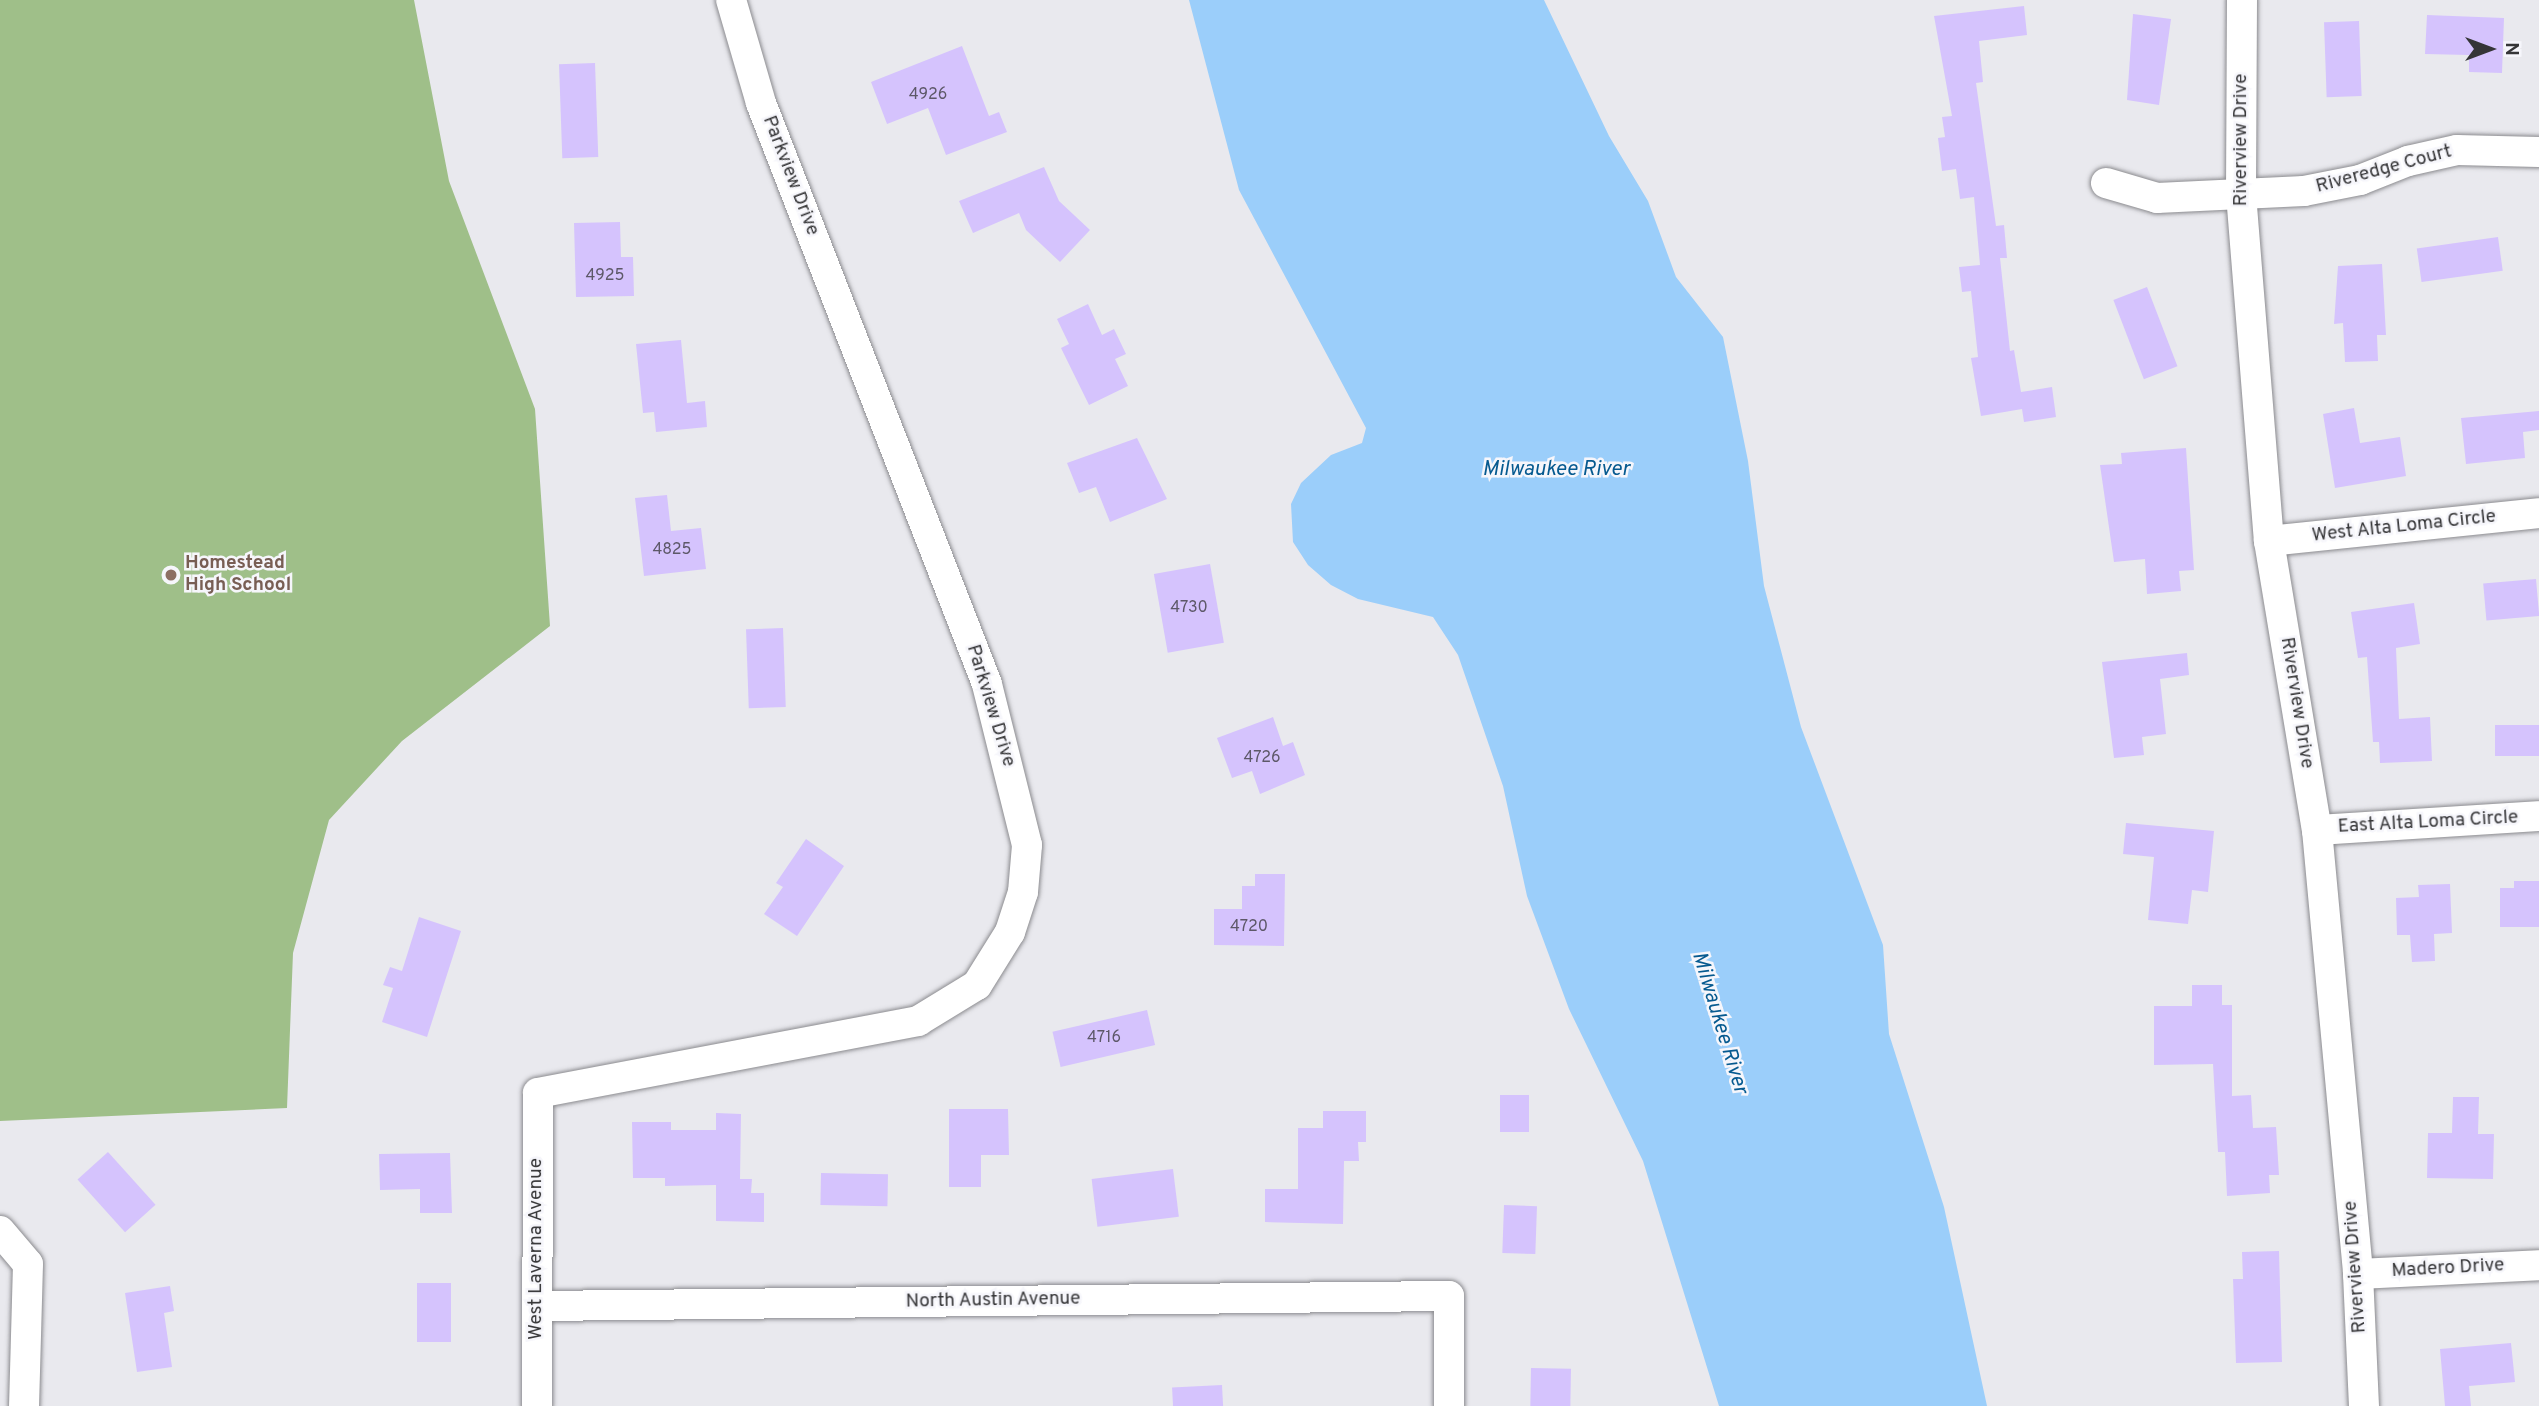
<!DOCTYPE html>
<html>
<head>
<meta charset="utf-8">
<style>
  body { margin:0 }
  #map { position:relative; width:2539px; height:1406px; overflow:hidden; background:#e9e9ee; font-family:Overpass,sans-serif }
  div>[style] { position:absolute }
  .forest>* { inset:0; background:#9fbf89 }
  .water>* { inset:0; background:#9bcefa }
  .building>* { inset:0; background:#d5c3fd; transform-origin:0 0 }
  .roads { filter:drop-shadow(0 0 2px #8b8b8f) drop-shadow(0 0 2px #8b8b8f) }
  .minor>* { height:30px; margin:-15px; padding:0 15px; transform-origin:15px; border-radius:15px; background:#fff }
  .dots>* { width:19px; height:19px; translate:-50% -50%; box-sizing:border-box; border:4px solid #f6f6fb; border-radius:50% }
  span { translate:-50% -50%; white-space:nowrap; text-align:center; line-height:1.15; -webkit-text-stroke:5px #f6f6fb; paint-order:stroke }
  .number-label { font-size:16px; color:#5d5868 }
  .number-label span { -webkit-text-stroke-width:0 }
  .street-label { font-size:19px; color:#353537 }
  .education-label { font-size:19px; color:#785e54; font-weight:700 }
  .left { translate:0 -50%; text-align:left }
  .water-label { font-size:21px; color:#065a90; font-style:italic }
  .north { position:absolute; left:2455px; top:14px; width:70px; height:70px; -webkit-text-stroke:5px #f6f6fb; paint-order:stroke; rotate:90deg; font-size:19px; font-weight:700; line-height:28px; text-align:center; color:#353537 }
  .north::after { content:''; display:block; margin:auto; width:24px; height:32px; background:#353537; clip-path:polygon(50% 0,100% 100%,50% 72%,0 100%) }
</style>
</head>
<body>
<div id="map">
  <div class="forest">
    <div style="clip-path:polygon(0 0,414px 0,449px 181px,535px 409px,550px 626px,402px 741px,329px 820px,293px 953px,287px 1108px,0 1121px)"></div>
  </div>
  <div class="water">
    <div style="clip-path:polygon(1189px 0,1544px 0,1609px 136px,1648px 201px,1676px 277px,1723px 337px,1748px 461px,1764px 586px,1801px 727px,1883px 945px,1889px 1034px,1944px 1207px,1987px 1406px,1719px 1406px,1643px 1161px,1569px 1009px,1527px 896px,1503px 786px,1458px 655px,1433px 617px,1358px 599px,1331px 585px,1308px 565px,1293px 542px,1291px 504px,1301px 483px,1331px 455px,1362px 443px,1366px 428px,1239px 190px)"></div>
  </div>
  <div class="building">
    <div style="clip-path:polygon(2024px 6px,2027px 35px,1979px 41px,1983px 82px,1976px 83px,1996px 226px,2004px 225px,2007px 258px,2000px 258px,2010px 351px,2014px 350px,2021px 392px,2052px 387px,2056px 417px,2024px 422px,2022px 409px,1981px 416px,1971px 358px,1978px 357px,1971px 291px,1962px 292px,1959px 267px,1980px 265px,1974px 197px,1960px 199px,1956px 169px,1942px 171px,1938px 138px,1945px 137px,1942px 117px,1952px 116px,1934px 16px)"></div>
    <div style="clip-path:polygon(2133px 14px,2171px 19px,2159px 105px,2127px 100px)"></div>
    <div style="clip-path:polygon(2427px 15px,2504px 18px,2502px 73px,2469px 72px,2469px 55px,2425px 54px)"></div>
    <div style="left:2359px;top:21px;width:75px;height:35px;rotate:88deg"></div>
    <div style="clip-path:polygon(962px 46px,989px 116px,999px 112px,1007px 132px,946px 155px,928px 108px,887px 124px,871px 82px)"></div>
    <div style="left:595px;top:63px;width:94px;height:36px;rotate:88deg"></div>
    <div style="clip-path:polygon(1044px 167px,1059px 201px,1090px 230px,1060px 262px,1026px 230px,1019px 213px,973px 233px,959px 201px)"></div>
    <div style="clip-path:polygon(620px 222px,621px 257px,633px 257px,634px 296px,576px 297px,574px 223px)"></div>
    <div style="left:2498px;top:237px;width:34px;height:82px;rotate:82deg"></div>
    <div style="clip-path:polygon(2382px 264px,2386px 335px,2377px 335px,2378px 361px,2345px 362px,2343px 323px,2334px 324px,2338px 266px)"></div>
    <div style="left:2147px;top:287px;width:85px;height:36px;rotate:69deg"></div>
    <div style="clip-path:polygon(1088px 304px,1102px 335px,1114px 329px,1126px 354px,1115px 359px,1128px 386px,1089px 405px,1061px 348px,1069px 344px,1057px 319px)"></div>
    <div style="clip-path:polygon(681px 340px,687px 403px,705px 401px,707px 427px,656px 432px,654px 412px,643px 413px,636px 344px)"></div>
    <div style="clip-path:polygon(2354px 408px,2360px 443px,2400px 437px,2406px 476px,2335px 488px,2323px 414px)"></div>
    <div style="clip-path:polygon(2539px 411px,2539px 430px,2523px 432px,2525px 458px,2466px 464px,2461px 418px)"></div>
    <div style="clip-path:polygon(1137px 438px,1167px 499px,1110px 522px,1096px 487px,1079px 493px,1067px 463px)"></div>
    <div style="clip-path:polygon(2186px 448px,2194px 570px,2179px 571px,2181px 591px,2147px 594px,2145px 559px,2114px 562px,2100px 465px,2122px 464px,2121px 453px)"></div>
    <div style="clip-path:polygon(667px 495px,671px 531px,701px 528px,706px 569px,644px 576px,635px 498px)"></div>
    <div style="left:1210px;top:564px;width:80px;height:57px;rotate:80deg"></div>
    <div style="left:2536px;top:579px;width:37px;height:53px;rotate:85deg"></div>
    <div style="clip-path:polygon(2414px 603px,2420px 644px,2396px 648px,2399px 719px,2430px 717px,2432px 761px,2380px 763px,2379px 742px,2373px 742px,2367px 657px,2358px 658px,2351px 612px)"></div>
    <div style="left:783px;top:628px;width:79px;height:37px;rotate:88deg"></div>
    <div style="clip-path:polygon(2187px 653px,2189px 675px,2160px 679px,2166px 734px,2142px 737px,2144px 755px,2114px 758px,2102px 662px)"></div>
    <div style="clip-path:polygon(1273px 717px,1283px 746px,1293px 742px,1305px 775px,1260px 794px,1252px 771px,1232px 778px,1217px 738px)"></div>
    <div style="left:2539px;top:725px;width:31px;height:44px;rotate:90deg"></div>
    <div style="clip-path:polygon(2126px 823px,2214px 831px,2208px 892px,2192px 890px,2188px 924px,2148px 920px,2154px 857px,2123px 854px)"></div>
    <div style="clip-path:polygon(806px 839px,844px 866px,797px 936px,764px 914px,783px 887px,776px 883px)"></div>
    <div style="clip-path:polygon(1255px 874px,1285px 874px,1284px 946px,1214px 945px,1214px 909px,1242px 909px,1242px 886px,1255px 886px)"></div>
    <div style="clip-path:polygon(2514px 881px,2539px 881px,2539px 927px,2500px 927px,2500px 888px,2514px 888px)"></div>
    <div style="clip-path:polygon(2450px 884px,2452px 933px,2434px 934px,2435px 961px,2412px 962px,2410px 935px,2397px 935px,2396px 898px,2419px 897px,2418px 885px)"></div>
    <div style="clip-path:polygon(419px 917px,461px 931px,427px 1037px,382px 1022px,393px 988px,383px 985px,390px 967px,402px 971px)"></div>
    <div style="clip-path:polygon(2192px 985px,2222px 985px,2222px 1005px,2232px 1005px,2232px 1096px,2251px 1095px,2253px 1128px,2276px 1127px,2279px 1175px,2269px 1175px,2270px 1193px,2227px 1196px,2225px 1152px,2218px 1152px,2213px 1064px,2154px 1065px,2154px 1006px,2192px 1006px)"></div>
    <div style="left:1147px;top:1010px;width:36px;height:97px;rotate:77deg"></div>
    <div style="left:1500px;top:1095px;width:29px;height:37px"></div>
    <div style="clip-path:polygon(2453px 1097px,2479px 1097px,2478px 1134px,2494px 1134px,2493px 1179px,2427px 1178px,2428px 1133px,2452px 1133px)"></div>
    <div style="clip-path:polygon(949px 1109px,1008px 1109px,1009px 1155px,981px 1155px,981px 1187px,949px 1187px)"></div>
    <div style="clip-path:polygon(1323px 1111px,1366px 1111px,1366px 1142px,1358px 1142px,1359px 1161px,1344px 1161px,1343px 1224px,1265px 1222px,1265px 1189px,1298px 1189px,1298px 1128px,1323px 1128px)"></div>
    <div style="clip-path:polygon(716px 1113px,741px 1114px,740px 1179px,752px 1179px,751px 1193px,764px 1193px,764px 1222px,716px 1221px,716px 1185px,665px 1186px,665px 1178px,633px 1178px,632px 1122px,671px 1122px,671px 1130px,716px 1130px)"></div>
    <div style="left:108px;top:1152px;width:71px;height:41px;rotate:48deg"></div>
    <div style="clip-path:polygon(450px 1153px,452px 1213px,420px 1213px,420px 1189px,380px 1190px,379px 1154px)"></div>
    <div style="left:1173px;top:1169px;width:48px;height:82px;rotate:83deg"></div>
    <div style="left:821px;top:1173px;width:67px;height:32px;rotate:1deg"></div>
    <div style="left:1504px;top:1205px;width:33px;height:48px;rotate:2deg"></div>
    <div style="clip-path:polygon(2279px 1251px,2282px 1362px,2236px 1363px,2233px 1279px,2243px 1279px,2242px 1252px)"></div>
    <div style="left:417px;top:1283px;width:34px;height:59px"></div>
    <div style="clip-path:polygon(170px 1286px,174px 1311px,164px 1313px,172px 1367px,137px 1372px,125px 1293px)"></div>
    <div style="clip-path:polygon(2511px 1343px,2515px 1382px,2469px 1386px,2471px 1406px,2445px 1406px,2440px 1349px)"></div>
    <div style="left:1531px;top:1368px;width:40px;height:38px;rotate:1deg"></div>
    <div style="left:1222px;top:1385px;width:21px;height:50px;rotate:87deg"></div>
  </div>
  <div class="roads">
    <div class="minor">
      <div style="left:2242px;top:0;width:194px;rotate:90.3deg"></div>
      <div style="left:2241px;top:194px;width:348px;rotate:85.4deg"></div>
      <div style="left:2269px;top:541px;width:293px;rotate:80.6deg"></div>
      <div style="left:2317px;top:830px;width:446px;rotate:84.7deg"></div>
      <div style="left:2358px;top:1274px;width:132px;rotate:87.4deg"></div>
      <div style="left:2106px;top:183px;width:53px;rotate:16.4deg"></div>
      <div style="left:2157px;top:198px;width:147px;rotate:-2.7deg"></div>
      <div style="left:2304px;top:191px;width:57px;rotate:-11.1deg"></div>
      <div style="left:2360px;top:180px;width:52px;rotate:-21.6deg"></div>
      <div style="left:2408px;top:161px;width:50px;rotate:-12.7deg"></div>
      <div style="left:2457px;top:150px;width:82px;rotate:1.4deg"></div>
      <div style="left:2269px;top:541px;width:271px;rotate:-5.9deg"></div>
      <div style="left:2317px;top:830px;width:222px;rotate:-3.6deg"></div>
      <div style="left:0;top:1231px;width:43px;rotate:49.7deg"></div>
      <div style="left:28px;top:1264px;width:142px;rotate:91.6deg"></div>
      <div style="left:2358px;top:1274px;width:181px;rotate:-2.8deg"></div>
      <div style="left:538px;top:1306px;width:911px;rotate:-0.63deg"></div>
      <div style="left:1449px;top:1296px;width:110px;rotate:90deg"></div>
      <div style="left:537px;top:1406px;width:313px;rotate:-89.8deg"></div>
      <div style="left:538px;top:1093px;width:387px;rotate:-10.7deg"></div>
      <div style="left:918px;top:1021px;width:69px;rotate:-31.4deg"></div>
      <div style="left:977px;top:985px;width:62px;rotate:-58.1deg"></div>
      <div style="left:1010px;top:932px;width:42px;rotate:-72deg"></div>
      <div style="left:1023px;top:892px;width:47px;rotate:-85.1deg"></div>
      <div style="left:1027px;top:845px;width:166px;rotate:-104deg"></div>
      <div style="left:987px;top:684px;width:623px;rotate:-111.26deg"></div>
      <div style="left:761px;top:103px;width:107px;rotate:-106.2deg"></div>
    </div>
  </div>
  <div class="dots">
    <div style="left:171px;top:575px;background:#8d6e63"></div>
  </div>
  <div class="number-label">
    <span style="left:928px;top:95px">4926</span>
    <span style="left:605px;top:276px">4925</span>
    <span style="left:672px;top:550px">4825</span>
    <span style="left:1189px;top:608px">4730</span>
    <span style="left:1262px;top:758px">4726</span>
    <span style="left:1249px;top:927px">4720</span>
    <span style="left:1104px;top:1038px">4716</span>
  </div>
  <div class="street-label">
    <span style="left:2242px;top:140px;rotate:-90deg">Riverview Drive</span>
    <span style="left:2384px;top:170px;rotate:-15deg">Riveredge Court</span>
    <span style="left:790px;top:176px;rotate:69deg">Parkview Drive</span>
    <span style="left:2404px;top:527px;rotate:-6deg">West Alta Loma Circle</span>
    <span style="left:2296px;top:703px;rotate:81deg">Riverview Drive</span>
    <span style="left:990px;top:706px;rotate:73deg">Parkview Drive</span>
    <span style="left:2428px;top:823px;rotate:-3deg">East Alta Loma Circle</span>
    <span style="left:537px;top:1249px;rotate:-90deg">West Laverna Avenue</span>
    <span style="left:2356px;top:1267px;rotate:-94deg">Riverview Drive</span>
    <span style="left:2448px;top:1269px;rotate:-3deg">Madero Drive</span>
    <span style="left:993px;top:1301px;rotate:-1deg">North Austin Avenue</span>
  </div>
  <div class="education-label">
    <span class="left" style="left:185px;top:575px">Homestead<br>High School</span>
  </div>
  <div class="water-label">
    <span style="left:1556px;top:470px">Milwaukee River</span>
    <span style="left:1719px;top:1023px;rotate:73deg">Milwaukee River</span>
  </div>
  <div class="north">N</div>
</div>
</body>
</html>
